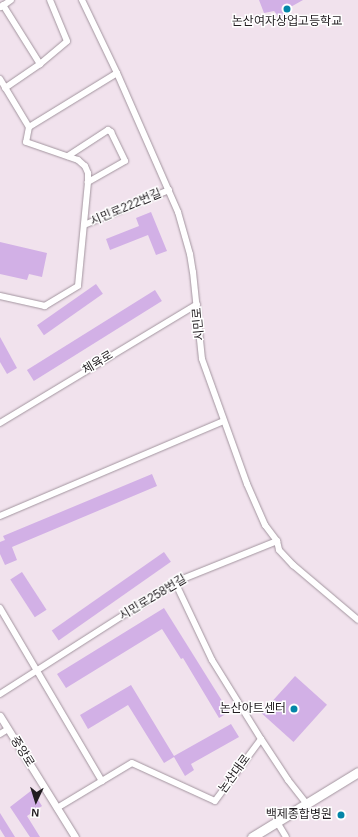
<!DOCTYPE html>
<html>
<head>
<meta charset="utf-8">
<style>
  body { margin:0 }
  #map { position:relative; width:358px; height:837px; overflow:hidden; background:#f1e2ed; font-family:Helvetica,"Noto Sans KR",sans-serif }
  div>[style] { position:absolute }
  .building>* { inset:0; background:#d2b0e6; transform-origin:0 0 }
  .roads { filter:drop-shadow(0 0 1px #a3959f) drop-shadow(0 0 1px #a3959f) }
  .minor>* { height:6px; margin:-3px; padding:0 3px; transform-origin:3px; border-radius:3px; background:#fff }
  .tertiary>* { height:7px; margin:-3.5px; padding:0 3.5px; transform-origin:3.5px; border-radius:3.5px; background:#fff }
  .primary>* { height:9px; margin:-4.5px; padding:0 4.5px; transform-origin:4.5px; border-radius:4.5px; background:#fff }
  .dots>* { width:11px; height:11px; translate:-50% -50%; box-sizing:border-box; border:2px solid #fff; border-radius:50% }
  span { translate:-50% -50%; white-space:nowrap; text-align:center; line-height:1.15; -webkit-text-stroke:3px #fff; paint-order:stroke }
  .poi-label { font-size:12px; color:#211c20 }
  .right { translate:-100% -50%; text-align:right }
  .street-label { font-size:12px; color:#211c20 }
  .north { position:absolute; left:16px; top:781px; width:40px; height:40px; -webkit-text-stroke:3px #fff; paint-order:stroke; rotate:184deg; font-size:11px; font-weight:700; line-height:16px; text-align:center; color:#211c20 }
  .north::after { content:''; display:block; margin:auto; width:14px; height:18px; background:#211c20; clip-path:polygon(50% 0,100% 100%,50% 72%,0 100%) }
</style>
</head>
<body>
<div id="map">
  <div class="building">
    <div style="clip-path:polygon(259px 0,303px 0,287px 9px,287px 14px,279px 17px,274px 11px,264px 13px)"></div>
    <div style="clip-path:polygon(151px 212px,167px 251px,156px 255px,148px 235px,110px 250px,106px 239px,139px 226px,136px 218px)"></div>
    <div style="clip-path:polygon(0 242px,47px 253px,42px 277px,29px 274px,27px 280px,0 274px)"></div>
    <div style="left:96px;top:284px;width:12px;height:72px;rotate:55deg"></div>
    <div style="left:155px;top:290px;width:13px;height:151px;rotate:58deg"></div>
    <div style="clip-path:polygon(0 337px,17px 368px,7px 374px,0 362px)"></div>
    <div style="clip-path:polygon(152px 474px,157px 486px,12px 547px,17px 560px,5px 565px,0 554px,0 542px,5px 540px,3px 536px)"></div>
    <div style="left:164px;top:552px;width:12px;height:137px;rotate:55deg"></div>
    <div style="left:22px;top:572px;width:45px;height:14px;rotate:57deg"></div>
    <div style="clip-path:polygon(164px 608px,229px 712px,219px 718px,183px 658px,181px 659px,162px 629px,66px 688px,57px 674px)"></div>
    <div style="left:295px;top:676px;width:43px;height:50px;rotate:42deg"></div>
    <div style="clip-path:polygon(131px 685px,174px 756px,231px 724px,239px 737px,191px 764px,194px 770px,185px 776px,174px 757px,164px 763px,128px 705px,88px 729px,80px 715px)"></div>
    <div style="clip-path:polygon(32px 790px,42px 806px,27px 816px,40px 837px,30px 837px,10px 807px)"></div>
    <div style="clip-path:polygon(0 813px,15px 837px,5px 837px,0 829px)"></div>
  </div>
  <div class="roads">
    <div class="minor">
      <div style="left:82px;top:0;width:81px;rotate:64.4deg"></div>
      <div style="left:117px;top:73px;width:152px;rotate:66.3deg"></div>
      <div style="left:178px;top:212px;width:44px;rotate:74.1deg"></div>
      <div style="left:190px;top:254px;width:18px;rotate:81deg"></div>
      <div style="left:193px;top:272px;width:87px;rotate:84.1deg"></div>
      <div style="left:202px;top:359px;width:133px;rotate:70.2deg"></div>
      <div style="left:247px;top:484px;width:45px;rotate:66.3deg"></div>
      <div style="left:265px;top:525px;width:20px;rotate:53deg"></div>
      <div style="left:277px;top:541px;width:9px;rotate:77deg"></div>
      <div style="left:279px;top:550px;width:21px;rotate:47deg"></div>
      <div style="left:293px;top:565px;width:85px;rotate:40.2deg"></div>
      <div style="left:3px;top:5px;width:70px;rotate:57.9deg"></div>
      <div style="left:1px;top:7px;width:12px;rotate:-35deg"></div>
      <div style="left:0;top:79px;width:56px;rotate:58.9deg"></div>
      <div style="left:29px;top:127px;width:15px;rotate:101deg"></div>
      <div style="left:26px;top:142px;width:55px;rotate:19.1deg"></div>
      <div style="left:78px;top:160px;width:9px;rotate:41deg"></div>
      <div style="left:85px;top:166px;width:8px;rotate:67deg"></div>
      <div style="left:88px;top:173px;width:9px;rotate:90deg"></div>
      <div style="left:88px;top:182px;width:104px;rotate:95.5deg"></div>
      <div style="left:78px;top:286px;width:39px;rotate:149deg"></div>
      <div style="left:45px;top:306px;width:46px;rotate:-167.5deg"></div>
      <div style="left:5px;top:88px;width:42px;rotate:-34.4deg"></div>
      <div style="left:40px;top:64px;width:35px;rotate:-40deg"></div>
      <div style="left:67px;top:41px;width:44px;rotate:-112.5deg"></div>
      <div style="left:29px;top:127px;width:103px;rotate:-31.5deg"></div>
      <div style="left:68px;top:156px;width:48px;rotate:-33deg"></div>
      <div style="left:108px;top:130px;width:4px;rotate:34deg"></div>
      <div style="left:111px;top:132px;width:32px;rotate:64deg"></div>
      <div style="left:125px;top:161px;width:43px;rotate:150.4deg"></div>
      <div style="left:84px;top:225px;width:92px;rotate:-22.4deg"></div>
      <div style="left:0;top:423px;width:230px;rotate:-31.1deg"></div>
      <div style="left:0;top:516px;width:243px;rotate:-23deg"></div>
      <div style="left:175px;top:582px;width:86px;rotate:64.6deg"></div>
      <div style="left:212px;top:660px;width:93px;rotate:58.2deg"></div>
      <div style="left:261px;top:739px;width:49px;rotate:56.6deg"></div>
      <div style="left:288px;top:780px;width:31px;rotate:52deg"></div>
      <div style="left:0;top:608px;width:201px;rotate:59.5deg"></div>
      <div style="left:0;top:694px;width:208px;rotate:-32.6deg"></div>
      <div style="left:175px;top:582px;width:110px;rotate:-21.9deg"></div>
      <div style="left:0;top:734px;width:9px;rotate:-32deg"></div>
      <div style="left:57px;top:808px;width:87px;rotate:-31deg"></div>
      <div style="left:132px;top:763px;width:91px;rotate:24.6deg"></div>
      <div style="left:215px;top:801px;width:77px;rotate:-53.4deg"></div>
      <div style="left:277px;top:822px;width:17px;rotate:59deg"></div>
    </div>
    <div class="tertiary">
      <div style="left:0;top:716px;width:142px;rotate:58.2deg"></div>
    </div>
    <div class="primary">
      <div style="left:252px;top:837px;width:124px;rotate:-31.5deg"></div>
    </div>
  </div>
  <div class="dots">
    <div style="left:287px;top:9px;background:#0385a8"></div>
    <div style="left:294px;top:709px;background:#0385a8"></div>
    <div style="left:341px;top:815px;background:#0385a8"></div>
  </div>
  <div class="poi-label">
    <span style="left:287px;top:22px">논산여자상업고등학교</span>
    <span class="right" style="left:286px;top:709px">논산아트센터</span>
    <span class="right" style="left:332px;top:815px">백제종합병원</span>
  </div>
  <div class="street-label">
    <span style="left:126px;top:208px;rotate:-23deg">시민로222번길</span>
    <span style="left:199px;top:324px;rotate:-95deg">시민로</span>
    <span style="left:98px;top:363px;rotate:-31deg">체육로</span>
    <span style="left:153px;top:598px;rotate:-31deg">시민로258번길</span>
    <span style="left:22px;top:752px;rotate:58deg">중앙로</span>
    <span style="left:235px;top:774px;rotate:-54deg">논산대로</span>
  </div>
  <div class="north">N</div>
</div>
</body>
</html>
